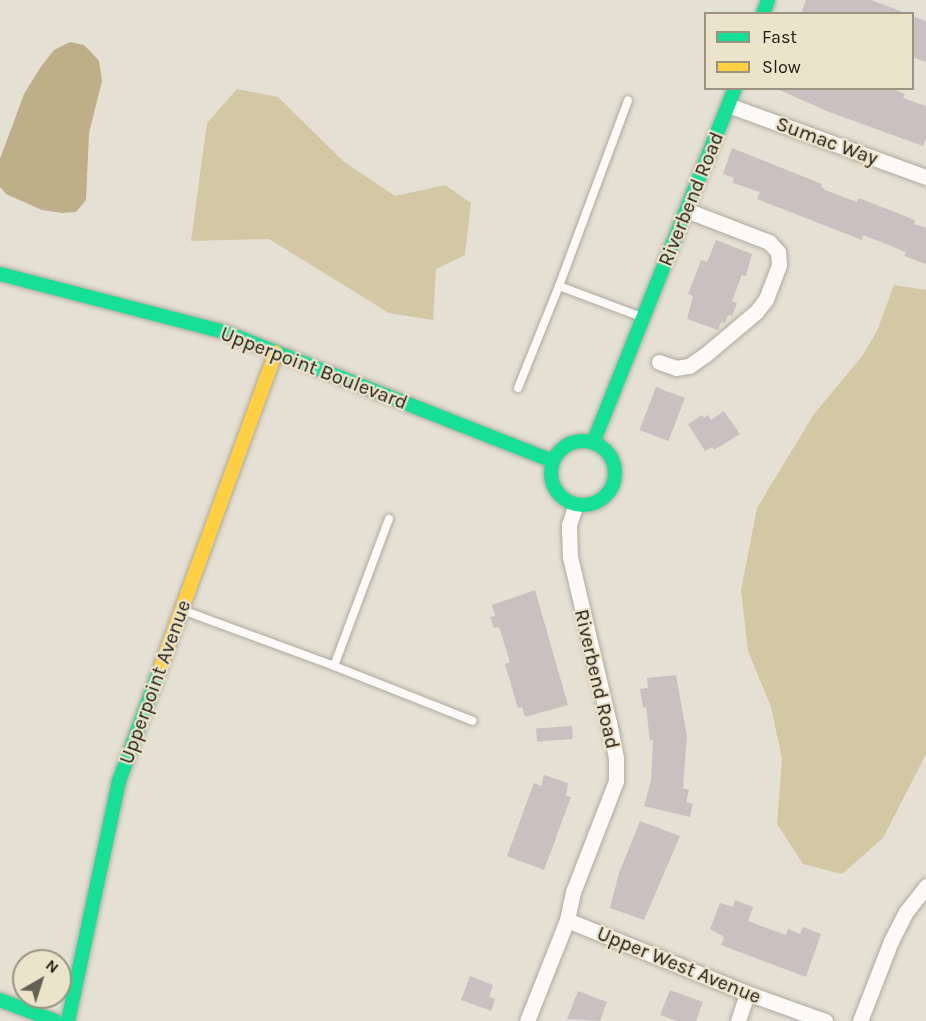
<!DOCTYPE html>
<html>
<head>
<meta charset="utf-8">
<style>
  body { margin:0 }
  #map { position:relative; width:926px; height:1021px; overflow:hidden; background:#e4e0d3; font-family:Karla,sans-serif }
  div>[style] { position:absolute }
  .forest>* { inset:0; background:#d3c7a4 }
  .water>* { inset:0; background:#bdaf87 }
  .building>* { inset:0; background:#cac0c1; transform-origin:0 0 }
  .roads { filter:drop-shadow(0 0 2px #adaaa0) drop-shadow(0 0 2px #adaaa0) }
  .lane>* { height:8px; margin:-4px; padding:0 4px; transform-origin:4px; border-radius:4px; background:#fbfaf8 }
  .street>* { height:15px; margin:-7.5px; padding:0 7.5px; transform-origin:7.5px; border-radius:7.5px; background:#fbfaf8 }
  .fast>* { height:14px; margin:-7px; padding:0 7px; transform-origin:7px; border-radius:7px; background:#16e098 }
  .fast>.ring { margin:-7px; padding:0; box-sizing:content-box; background:none; border:14px solid #16e098; border-radius:50% }
  .slow>* { height:14px; margin:-7px; padding:0 7px; transform-origin:7px; border-radius:7px; background:#ffcf43 }
  span { translate:-50% -50%; white-space:nowrap; text-align:center; line-height:1.15; -webkit-text-stroke:4.5px #ece3cb; paint-order:stroke }
  .street-label { font-size:20px; color:#1e1b12 }
  .legend { position:absolute; left:704px; top:12px; width:210px; height:78px; box-sizing:border-box; background:#ece3cb; border:2px solid #9a9381; margin:0; padding:8px 10px; list-style:none; font-size:18px; color:#1e1b12 }
  .legend li { display:flex; align-items:center; gap:12px; height:30px }
  .legend b { width:30px; border:2px solid #9a9381 }
  .north { position:absolute; left:12px; top:949px; width:60px; height:60px; box-sizing:border-box; background:#ece3cb; border:2px solid #9a9381; border-radius:50%; rotate:39deg; font-size:16px; font-weight:700; line-height:24px; text-align:center; color:#1e1b12 }
  .north::after { content:''; display:block; margin:auto; width:21px; height:27px; background:#636056; clip-path:polygon(50% 0,100% 100%,50% 72%,0 100%) }
</style>
</head>
<body>
<div id="map">
  <div class="forest">
    <div style="clip-path:polygon(237px 89px,278px 97px,343px 161px,395px 196px,445px 185px,471px 203px,465px 255px,436px 269px,433px 320px,389px 313px,269px 239px,191px 241px,207px 123px)"></div>
    <div style="clip-path:polygon(894px 285px,926px 290px,926px 754px,883px 838px,842px 874px,803px 864px,777px 824px,782px 759px,771px 707px,748px 651px,741px 590px,757px 508px,814px 414px,863px 355px,877px 331px)"></div>
  </div>
  <div class="water">
    <div style="clip-path:polygon(70px 42px,84px 45px,91px 52px,99px 61px,102px 81px,89px 133px,86px 200px,76px 212px,62px 213px,42px 210px,6px 194px,0 187px,0 159px,24px 94px,40px 68px,54px 50px)"></div>
  </div>
  <div class="building">
    <div style="clip-path:polygon(806px 0,871px 0,903px 12px,801px 14px)"></div>
    <div style="clip-path:polygon(912px 16px,926px 21px,926px 62px,912px 57px)"></div>
    <div style="clip-path:polygon(775px 88px,890px 88px,905px 94px,903px 98px,926px 106px,926px 138px,923px 146px,829px 112px)"></div>
    <div style="clip-path:polygon(732px 148px,822px 184px,821px 186px,825px 190px,857px 202px,859px 198px,915px 220px,914px 224px,926px 228px,926px 264px,904px 256px,906px 252px,863px 235px,862px 240px,757px 199px,760px 192px,733px 183px,734px 178px,723px 174px)"></div>
    <div style="clip-path:polygon(716px 240px,752px 254px,746px 276px,742px 275px,732px 301px,737px 303px,732px 316px,728px 315px,725px 323px,721px 322px,718px 330px,687px 319px,693px 296px,688px 294px,701px 260px,707px 262px)"></div>
    <div style="left:656px;top:387px;width:31px;height:46px;rotate:21deg"></div>
    <div style="clip-path:polygon(724px 411px,740px 434px,714px 450px,712px 447px,705px 451px,688px 424px,702px 415px,704px 418px,708px 415px,711px 420px)"></div>
    <div style="clip-path:polygon(535px 590px,568px 705px,525px 717px,522px 707px,518px 708px,505px 664px,510px 662px,499px 627px,494px 628px,490px 617px,495px 616px,492px 605px)"></div>
    <div style="clip-path:polygon(676px 675px,687px 736px,683px 788px,689px 790px,686px 802px,693px 804px,690px 817px,644px 806px,651px 781px,653px 740px,650px 741px,646px 707px,643px 708px,640px 689px,648px 688px,647px 678px)"></div>
    <div style="left:572px;top:726px;width:13px;height:36px;rotate:86deg"></div>
    <div style="clip-path:polygon(544px 775px,568px 783px,566px 796px,571px 797px,544px 870px,507px 856px,534px 783px,541px 786px)"></div>
    <div style="clip-path:polygon(640px 821px,680px 836px,644px 920px,610px 908px,619px 873px)"></div>
    <div style="clip-path:polygon(735px 900px,753px 907px,748px 921px,786px 935px,788px 929px,800px 934px,803px 927px,821px 934px,806px 977px,721px 945px,724px 937px,710px 929px,720px 903px,733px 907px)"></div>
    <div style="clip-path:polygon(470px 976px,493px 985px,489px 997px,495px 999px,491px 1011px,461px 1000px)"></div>
    <div style="clip-path:polygon(670px 990px,703px 1002px,696px 1021px,677px 1021px,660px 1015px)"></div>
    <div style="clip-path:polygon(578px 991px,607px 1002px,600px 1021px,567px 1019px)"></div>
  </div>
  <div class="roads">
    <div class="lane">
      <div style="left:559px;top:286px;width:198px;rotate:-69.6deg"></div>
      <div style="left:518px;top:388px;width:110px;rotate:-68.1deg"></div>
      <div style="left:559px;top:286px;width:89px;rotate:20.5deg"></div>
      <div style="left:182px;top:610px;width:162px;rotate:20.2deg"></div>
      <div style="left:334px;top:666px;width:149px;rotate:21.6deg"></div>
      <div style="left:334px;top:666px;width:157px;rotate:-69.5deg"></div>
    </div>
    <div class="street">
      <div style="left:728px;top:105px;width:211px;rotate:20deg"></div>
      <div style="left:659px;top:362px;width:18px;rotate:19deg"></div>
      <div style="left:676px;top:368px;width:13px;rotate:-9deg"></div>
      <div style="left:689px;top:366px;width:19px;rotate:-35deg"></div>
      <div style="left:705px;top:355px;width:67px;rotate:-40.1deg"></div>
      <div style="left:756px;top:312px;width:16px;rotate:-52deg"></div>
      <div style="left:766px;top:299px;width:36px;rotate:-69deg"></div>
      <div style="left:779px;top:265px;width:13px;rotate:-94deg"></div>
      <div style="left:778px;top:252px;width:13px;rotate:-132deg"></div>
      <div style="left:769px;top:242px;width:89px;rotate:-158.9deg"></div>
      <div style="left:567px;top:920px;width:194px;rotate:22.1deg"></div>
      <div style="left:747px;top:993px;width:83px;rotate:19.7deg"></div>
      <div style="left:527px;top:1021px;width:109px;rotate:-68.4deg"></div>
      <div style="left:567px;top:920px;width:29px;rotate:-78deg"></div>
      <div style="left:573px;top:892px;width:119px;rotate:-68.8deg"></div>
      <div style="left:616px;top:781px;width:23px;rotate:-90deg"></div>
      <div style="left:616px;top:758px;width:36px;rotate:-101deg"></div>
      <div style="left:609px;top:723px;width:171px;rotate:-103.2deg"></div>
      <div style="left:570px;top:557px;width:32px;rotate:-92deg"></div>
      <div style="left:569px;top:525px;width:22px;rotate:-72deg"></div>
      <div style="left:738px;top:1021px;width:29px;rotate:-72deg"></div>
      <div style="left:860px;top:1021px;width:86px;rotate:-68.8deg"></div>
      <div style="left:891px;top:941px;width:33px;rotate:-63deg"></div>
      <div style="left:906px;top:912px;width:33px;rotate:-52deg"></div>
    </div>
    <div class="fast">
      <div style="left:763px;top:14px;width:15px;rotate:-70deg"></div>
      <div style="left:0;top:274px;width:232px;rotate:14.5deg"></div>
      <div style="left:225px;top:332px;width:352px;rotate:21.5deg"></div>
      <div class="ring" style="left:551px;top:441px;width:50px;height:50px"></div>
      <div style="left:593px;top:443px;width:382px;rotate:-68.2deg"></div>
      <div style="left:0;top:1000px;width:59px;rotate:20.9deg"></div>
      <div style="left:68px;top:1021px;width:245px;rotate:-78deg"></div>
      <div style="left:119px;top:781px;width:122px;rotate:-69.9deg"></div>
    </div>
    <div class="slow">
      <div style="left:161px;top:666px;width:334px;rotate:-69.9deg"></div>
    </div>
  </div>
  <div class="street-label">
    <span style="left:827px;top:141px;rotate:20deg">Sumac Way</span>
    <span style="left:691px;top:199px;rotate:-68deg">Riverbend Road</span>
    <span style="left:314px;top:368px;rotate:21deg">Upperpoint Boulevard</span>
    <span style="left:597px;top:679px;rotate:77deg">Riverbend Road</span>
    <span style="left:155px;top:682px;rotate:-70deg">Upperpoint Avenue</span>
    <span style="left:679px;top:965px;rotate:22deg">Upper West Avenue</span>
  </div>
  <ul class="legend">
  <li><b style="height:8px;background:#16e098"></b>Fast</li>
  <li><b style="height:8px;background:#ffcf43"></b>Slow</li>
  </ul>
  <div class="north">N</div>
</div>
</body>
</html>
